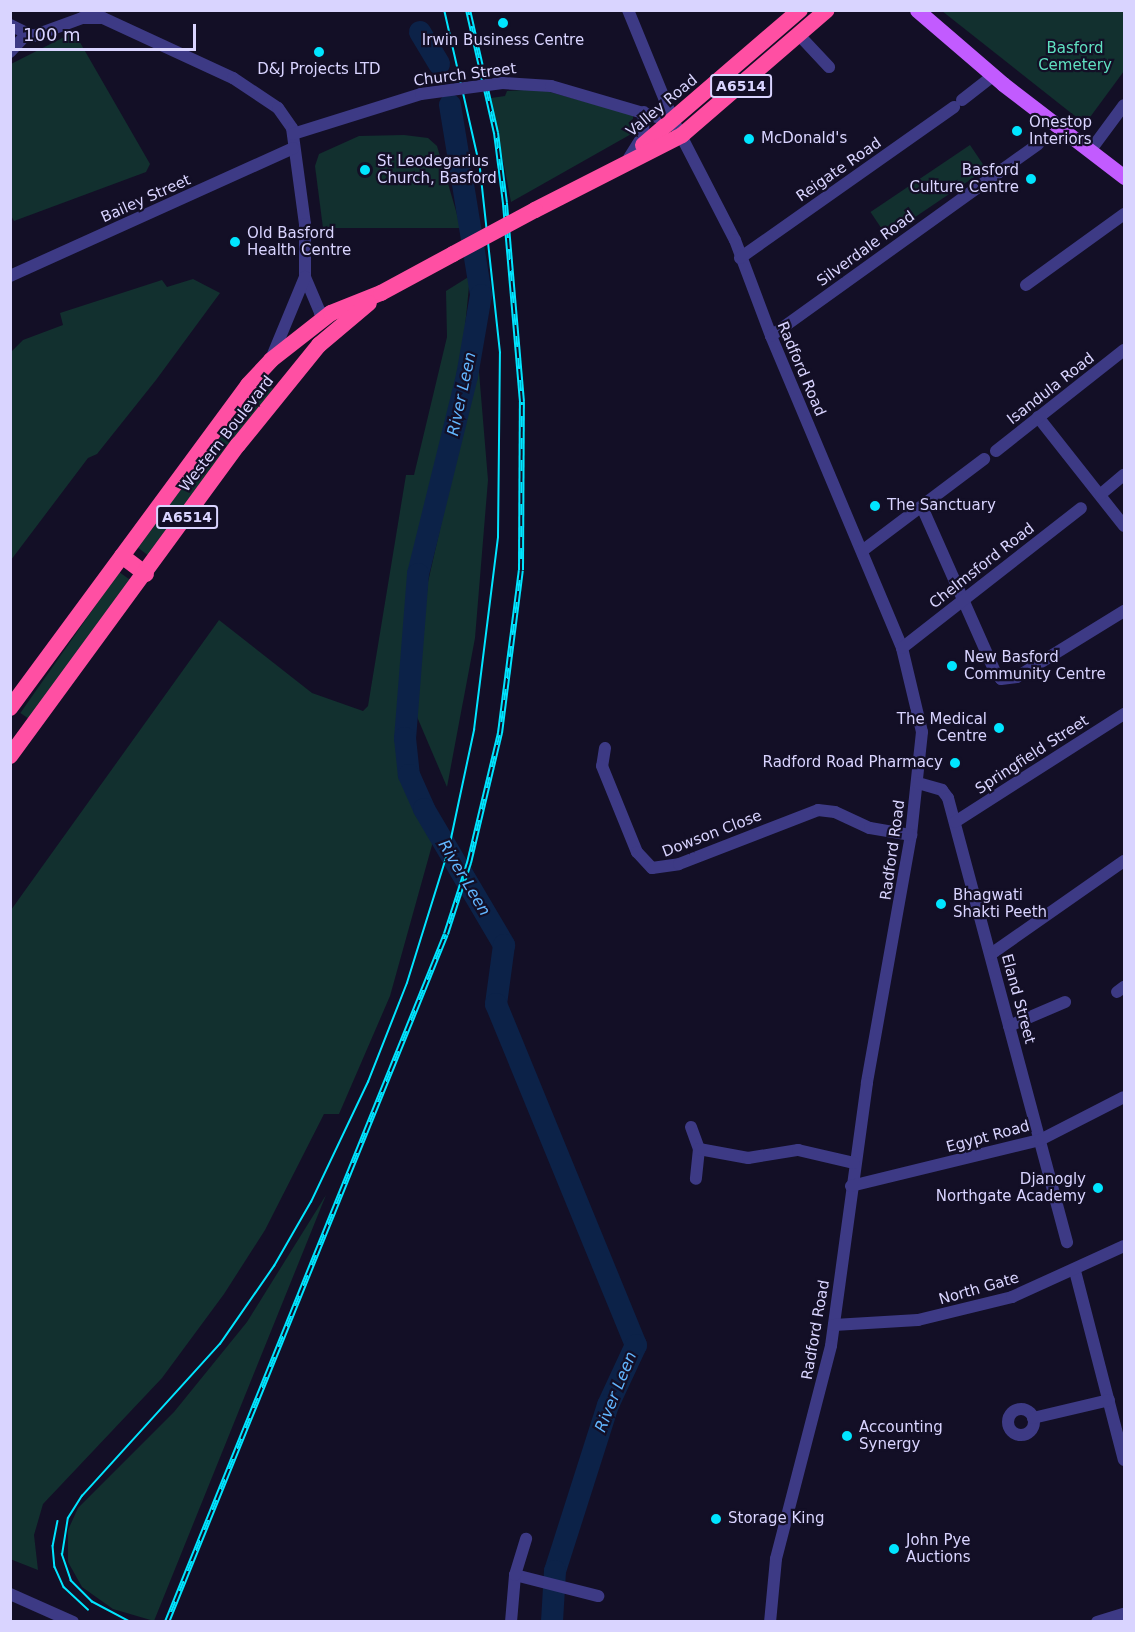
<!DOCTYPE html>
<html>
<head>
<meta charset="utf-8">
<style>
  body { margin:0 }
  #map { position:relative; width:1135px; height:1632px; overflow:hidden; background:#130f26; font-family:"DejaVu Sans",sans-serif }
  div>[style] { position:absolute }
  .green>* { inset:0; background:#12302f; transform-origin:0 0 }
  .river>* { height:22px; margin:-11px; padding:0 11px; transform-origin:11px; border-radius:11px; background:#0c2248 }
  .minor>* { height:12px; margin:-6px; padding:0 6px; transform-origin:6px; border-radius:6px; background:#3d3a85 }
  .minor>.ring { margin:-6px; padding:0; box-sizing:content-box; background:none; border:12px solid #3d3a85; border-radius:50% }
  .major>* { height:15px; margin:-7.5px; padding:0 7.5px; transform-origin:7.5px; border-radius:7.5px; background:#c25bff }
  .highway>* { height:16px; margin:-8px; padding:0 8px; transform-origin:8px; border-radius:8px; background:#ff4fa3 }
  .tram>* { height:1.5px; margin:-0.75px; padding:0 0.75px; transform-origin:0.75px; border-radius:0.75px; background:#00e5ff }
  .rail>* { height:6px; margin-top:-3px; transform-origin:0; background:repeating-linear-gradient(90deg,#130f26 0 11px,#00e5ff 0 22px); box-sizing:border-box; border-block:2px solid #00e5ff }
  .minor-bridge>* { height:12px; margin:-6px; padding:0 6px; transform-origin:6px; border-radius:6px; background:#3d3a85 }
  .highway-bridge>* { height:16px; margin:-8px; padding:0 8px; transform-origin:8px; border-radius:8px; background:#ff4fa3 }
  .dots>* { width:16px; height:16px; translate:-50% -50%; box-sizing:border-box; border:3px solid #130f26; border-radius:50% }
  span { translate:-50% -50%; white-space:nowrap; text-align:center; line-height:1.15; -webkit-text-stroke:4.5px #130f26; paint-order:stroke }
  .shield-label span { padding:2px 4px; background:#130f26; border:2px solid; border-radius:4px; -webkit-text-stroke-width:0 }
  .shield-label { font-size:14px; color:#d9d4ff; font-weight:700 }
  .poi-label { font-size:15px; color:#d9d4ff }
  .left { translate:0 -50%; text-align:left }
  .right { translate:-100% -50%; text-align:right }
  .park-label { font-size:15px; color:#5fe0c0 }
  .street-label { font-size:15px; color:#d9d4ff }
  .water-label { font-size:16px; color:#62b6ff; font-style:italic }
  .frame { position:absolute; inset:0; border:12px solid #d9d4ff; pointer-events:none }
  .scale { position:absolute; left:12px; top:24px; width:184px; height:27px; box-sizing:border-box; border:3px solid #d9d4ff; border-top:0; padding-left:8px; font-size:18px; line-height:21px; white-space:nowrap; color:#d9d4ff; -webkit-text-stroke:4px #130f26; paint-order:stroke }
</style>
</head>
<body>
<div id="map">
  <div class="green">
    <div style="clip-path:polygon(942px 11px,1124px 11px,1124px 71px,1085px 124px)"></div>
    <div style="clip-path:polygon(74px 32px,150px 164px,146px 172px,14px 221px,10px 214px,11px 64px)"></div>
    <div style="clip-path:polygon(539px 89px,633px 115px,633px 133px,511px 202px,491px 98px,505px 96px,507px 91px)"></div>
    <div style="clip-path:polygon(404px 135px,428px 138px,437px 146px,461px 228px,323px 228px,315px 166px,319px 154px,359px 136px)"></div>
    <div style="left:970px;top:145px;width:29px;height:120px;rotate:56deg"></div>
    <div style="clip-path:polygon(470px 276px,462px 358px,412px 562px,398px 719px,398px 756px,406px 787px,434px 838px,390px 996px,339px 1114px,324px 1114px,265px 1230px,224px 1294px,162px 1378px,43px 1504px,34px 1535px,38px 1570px,10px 1559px,11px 910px,219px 620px,312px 693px,363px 711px,368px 706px,406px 475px,414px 475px,447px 337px,446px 291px)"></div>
    <div style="clip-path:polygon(193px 279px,220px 293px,156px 380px,97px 454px,88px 458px,11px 560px,11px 352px,23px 340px,63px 325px,60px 313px,162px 280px,167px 287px)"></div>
    <div style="clip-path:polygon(478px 360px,488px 480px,475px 638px,447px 787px,415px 712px,428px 582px)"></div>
    <div style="clip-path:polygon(264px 380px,273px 389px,149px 556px,137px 547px)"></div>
    <div style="left:119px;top:572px;width:16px;height:172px;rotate:35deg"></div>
    <div style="clip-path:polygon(326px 1195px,154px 1621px,113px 1609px,82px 1587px,68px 1562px,68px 1530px,78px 1508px,174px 1412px,247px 1322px)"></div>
  </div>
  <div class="river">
    <div style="left:420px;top:32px;width:37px;rotate:59deg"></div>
    <div style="left:450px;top:105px;width:193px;rotate:80.7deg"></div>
    <div style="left:481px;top:295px;width:82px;rotate:99.8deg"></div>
    <div style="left:467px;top:376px;width:204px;rotate:103.9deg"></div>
    <div style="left:418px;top:574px;width:165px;rotate:94.5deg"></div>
    <div style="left:405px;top:738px;width:37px;rotate:84deg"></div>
    <div style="left:409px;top:775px;width:37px;rotate:66deg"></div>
    <div style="left:424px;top:809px;width:158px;rotate:59.5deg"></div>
    <div style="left:504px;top:945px;width:60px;rotate:97.7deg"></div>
    <div style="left:496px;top:1004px;width:369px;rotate:67.7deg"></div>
    <div style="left:636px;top:1345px;width:66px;rotate:115deg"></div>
    <div style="left:608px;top:1405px;width:174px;rotate:107.7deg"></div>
    <div style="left:555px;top:1571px;width:51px;rotate:93.4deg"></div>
  </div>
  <div class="minor">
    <div style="left:628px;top:10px;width:121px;rotate:67.7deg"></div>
    <div style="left:674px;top:122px;width:133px;rotate:62.7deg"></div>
    <div style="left:735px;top:240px;width:103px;rotate:69.4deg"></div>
    <div style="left:771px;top:336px;width:338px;rotate:67.2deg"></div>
    <div style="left:902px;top:648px;width:86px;rotate:76.6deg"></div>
    <div style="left:922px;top:732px;width:104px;rotate:96.1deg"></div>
    <div style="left:911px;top:835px;width:252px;rotate:100.1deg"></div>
    <div style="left:867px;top:1083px;width:265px;rotate:97.8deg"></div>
    <div style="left:831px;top:1346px;width:220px;rotate:104.5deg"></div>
    <div style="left:776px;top:1559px;width:63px;rotate:95.4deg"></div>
    <div style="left:10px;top:25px;width:25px;rotate:26deg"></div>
    <div style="left:33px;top:36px;width:52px;rotate:-20.2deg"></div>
    <div style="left:82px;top:18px;width:21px"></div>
    <div style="left:103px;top:18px;width:143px;rotate:24.8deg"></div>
    <div style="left:233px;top:78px;width:54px;rotate:33.7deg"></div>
    <div style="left:278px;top:108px;width:24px;rotate:55deg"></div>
    <div style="left:292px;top:128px;width:97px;rotate:82.3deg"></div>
    <div style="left:305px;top:224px;width:53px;rotate:90deg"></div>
    <div style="left:305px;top:277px;width:39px;rotate:67deg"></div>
    <div style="left:320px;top:313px;width:11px"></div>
    <div style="left:799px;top:35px;width:44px;rotate:46.8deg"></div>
    <div style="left:10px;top:52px;width:23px;rotate:-47deg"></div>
    <div style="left:502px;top:83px;width:49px;rotate:3.5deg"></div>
    <div style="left:551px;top:86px;width:128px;rotate:16.3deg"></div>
    <div style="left:962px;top:100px;width:39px;rotate:-38deg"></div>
    <div style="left:293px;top:134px;width:134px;rotate:-17.4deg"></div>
    <div style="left:1090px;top:151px;width:57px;rotate:-53.5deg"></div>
    <div style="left:629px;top:158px;width:26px;rotate:-58deg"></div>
    <div style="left:643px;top:136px;width:24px;rotate:-88deg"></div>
    <div style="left:740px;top:258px;width:262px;rotate:-35.2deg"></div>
    <div style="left:10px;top:276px;width:311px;rotate:-24.3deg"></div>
    <div style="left:1026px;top:285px;width:121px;rotate:-35.9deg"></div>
    <div style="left:771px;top:336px;width:329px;rotate:-35.7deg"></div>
    <div style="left:271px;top:359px;width:89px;rotate:-67.5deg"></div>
    <div style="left:1038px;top:417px;width:139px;rotate:51.7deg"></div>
    <div style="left:996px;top:451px;width:163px;rotate:-38.3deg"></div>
    <div style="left:1101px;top:494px;width:30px;rotate:-40deg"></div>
    <div style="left:922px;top:507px;width:180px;rotate:66.1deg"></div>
    <div style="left:995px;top:672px;width:9px;rotate:49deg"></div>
    <div style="left:1001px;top:679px;width:16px;rotate:-7deg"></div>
    <div style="left:1017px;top:677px;width:126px;rotate:-31.7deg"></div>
    <div style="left:862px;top:551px;width:153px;rotate:-37deg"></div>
    <div style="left:902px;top:648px;width:227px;rotate:-38deg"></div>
    <div style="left:605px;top:748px;width:18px;rotate:99deg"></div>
    <div style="left:602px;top:766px;width:93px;rotate:67.9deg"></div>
    <div style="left:637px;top:852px;width:22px;rotate:47deg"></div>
    <div style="left:652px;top:868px;width:27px;rotate:-8deg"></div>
    <div style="left:679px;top:864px;width:149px;rotate:-21.2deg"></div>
    <div style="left:818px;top:810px;width:17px;rotate:7deg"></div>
    <div style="left:835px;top:812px;width:38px;rotate:25deg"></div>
    <div style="left:870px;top:828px;width:42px;rotate:9.7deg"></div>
    <div style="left:918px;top:783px;width:25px;rotate:16deg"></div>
    <div style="left:942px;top:790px;width:10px;rotate:53deg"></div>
    <div style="left:948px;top:798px;width:460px;rotate:75deg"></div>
    <div style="left:955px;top:822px;width:201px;rotate:-32.6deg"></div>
    <div style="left:991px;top:954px;width:162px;rotate:-35deg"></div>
    <div style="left:1117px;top:992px;width:9px;rotate:-36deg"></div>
    <div style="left:1009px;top:1026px;width:61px;rotate:-23.2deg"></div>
    <div style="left:691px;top:1127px;width:23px;rotate:70deg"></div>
    <div style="left:699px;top:1149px;width:30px;rotate:96deg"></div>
    <div style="left:699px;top:1149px;width:50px;rotate:10.4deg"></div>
    <div style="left:748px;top:1158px;width:51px;rotate:-9.1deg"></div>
    <div style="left:798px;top:1150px;width:57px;rotate:13.1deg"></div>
    <div style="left:851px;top:1186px;width:195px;rotate:-13.7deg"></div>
    <div style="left:1040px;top:1140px;width:94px;rotate:-27.1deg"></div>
    <div style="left:1075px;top:1271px;width:195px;rotate:75.5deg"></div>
    <div style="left:834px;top:1325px;width:84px;rotate:-3.4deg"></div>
    <div style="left:918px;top:1320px;width:97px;rotate:-13.7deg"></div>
    <div style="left:1012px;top:1297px;width:123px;rotate:-24.5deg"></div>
    <div class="ring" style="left:1008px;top:1409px;width:14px;height:14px"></div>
    <div style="left:1033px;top:1418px;width:78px;rotate:-13.3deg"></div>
    <div style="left:515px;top:1575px;width:86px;rotate:14.2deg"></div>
    <div style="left:10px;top:1594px;width:69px;rotate:24deg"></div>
    <div style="left:511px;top:1622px;width:47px;rotate:-85.1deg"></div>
    <div style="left:515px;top:1575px;width:38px;rotate:-73deg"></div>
    <div style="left:1097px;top:1622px;width:28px;rotate:-17deg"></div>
  </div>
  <div class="major">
    <div style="left:917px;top:10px;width:113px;rotate:40.7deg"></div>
    <div style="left:1003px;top:84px;width:153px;rotate:37.5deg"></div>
  </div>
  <div class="highway">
    <div style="left:643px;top:145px;width:207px;rotate:-40.7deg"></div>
    <div style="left:535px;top:210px;width:165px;rotate:-27deg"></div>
    <div style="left:682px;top:135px;width:191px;rotate:-40.8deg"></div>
    <div style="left:122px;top:556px;width:30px;rotate:37deg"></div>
    <div style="left:10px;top:708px;width:401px;rotate:-53.6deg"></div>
    <div style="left:248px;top:385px;width:34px;rotate:-47deg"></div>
    <div style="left:271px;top:360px;width:76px;rotate:-38.1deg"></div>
    <div style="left:331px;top:313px;width:54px;rotate:-21.8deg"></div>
    <div style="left:381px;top:293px;width:82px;rotate:-28.4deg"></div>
    <div style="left:10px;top:756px;width:386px;rotate:-53.8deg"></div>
    <div style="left:238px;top:445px;width:129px;rotate:-51deg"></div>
    <div style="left:319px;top:345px;width:65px;rotate:-40deg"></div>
  </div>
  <div class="tram">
    <div style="left:58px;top:1521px;width:25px;rotate:101deg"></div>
    <div style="left:53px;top:1546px;width:21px;rotate:85deg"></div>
    <div style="left:55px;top:1567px;width:22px;rotate:66deg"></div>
    <div style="left:64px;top:1587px;width:33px;rotate:43deg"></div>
    <div style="left:130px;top:1622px;width:43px;rotate:-152.2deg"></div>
    <div style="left:92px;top:1602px;width:30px;rotate:-135deg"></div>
    <div style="left:71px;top:1581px;width:28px;rotate:-109deg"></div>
    <div style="left:62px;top:1555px;width:37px;rotate:-81deg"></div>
    <div style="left:68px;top:1518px;width:26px;rotate:-58deg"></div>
    <div style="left:82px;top:1496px;width:205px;rotate:-47.8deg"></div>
    <div style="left:220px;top:1344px;width:95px;rotate:-55.3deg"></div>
    <div style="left:274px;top:1266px;width:74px;rotate:-60deg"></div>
    <div style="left:311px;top:1202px;width:133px;rotate:-64.6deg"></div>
    <div style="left:368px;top:1082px;width:106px;rotate:-68.5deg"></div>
    <div style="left:407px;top:983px;width:141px;rotate:-72.7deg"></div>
    <div style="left:449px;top:848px;width:121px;rotate:-78deg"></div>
    <div style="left:474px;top:730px;width:194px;rotate:-82.9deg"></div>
    <div style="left:498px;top:537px;width:184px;rotate:-89.4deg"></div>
    <div style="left:500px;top:353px;width:186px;rotate:-96.2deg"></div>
    <div style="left:480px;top:168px;width:162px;rotate:-102.8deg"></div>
  </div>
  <div class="rail">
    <div style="left:167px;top:1622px;width:742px;rotate:-67.93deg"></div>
    <div style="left:446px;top:934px;width:75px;rotate:-72.1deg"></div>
    <div style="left:469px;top:863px;width:134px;rotate:-76.6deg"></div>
    <div style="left:500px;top:733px;width:164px;rotate:-82.7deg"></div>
    <div style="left:521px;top:570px;width:168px;rotate:-89.7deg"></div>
    <div style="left:522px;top:402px;width:200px;rotate:-94.9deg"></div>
    <div style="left:505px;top:203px;width:71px;rotate:-97.3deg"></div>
    <div style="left:496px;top:133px;width:126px;rotate:-102.8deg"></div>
  </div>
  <div class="minor-bridge">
    <div style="left:421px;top:94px;width:82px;rotate:-7.7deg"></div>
  </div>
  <div class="highway-bridge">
    <div style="left:453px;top:254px;width:93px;rotate:-28.2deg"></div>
  </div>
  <div class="dots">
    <div style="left:503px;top:23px;background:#00e5ff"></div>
    <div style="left:319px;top:52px;background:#00e5ff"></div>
    <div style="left:1017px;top:131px;background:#00e5ff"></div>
    <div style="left:749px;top:139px;background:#00e5ff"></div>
    <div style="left:365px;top:170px;background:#00e5ff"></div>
    <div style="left:1031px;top:179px;background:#00e5ff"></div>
    <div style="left:235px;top:242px;background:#00e5ff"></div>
    <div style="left:875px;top:506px;background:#00e5ff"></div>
    <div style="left:952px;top:666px;background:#00e5ff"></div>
    <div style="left:999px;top:728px;background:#00e5ff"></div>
    <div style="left:955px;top:763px;background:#00e5ff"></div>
    <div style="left:941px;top:904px;background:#00e5ff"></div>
    <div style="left:1098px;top:1188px;background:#00e5ff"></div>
    <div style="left:847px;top:1436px;background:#00e5ff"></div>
    <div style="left:716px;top:1519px;background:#00e5ff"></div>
    <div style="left:894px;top:1549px;background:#00e5ff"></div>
  </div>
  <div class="shield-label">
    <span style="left:741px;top:86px">A6514</span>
    <span style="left:187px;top:517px">A6514</span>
  </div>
  <div class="poi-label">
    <span style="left:503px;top:41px">Irwin Business Centre</span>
    <span style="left:319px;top:70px">D&amp;J Projects LTD</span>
    <span class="left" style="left:1029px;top:131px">Onestop<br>Interiors</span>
    <span class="left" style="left:761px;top:139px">McDonald's</span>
    <span class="left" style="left:377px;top:170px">St Leodegarius<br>Church, Basford</span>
    <span class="right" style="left:1019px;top:179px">Basford<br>Culture Centre</span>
    <span class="left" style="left:247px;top:242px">Old Basford<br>Health Centre</span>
    <span class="left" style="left:887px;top:506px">The Sanctuary</span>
    <span class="left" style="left:964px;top:666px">New Basford<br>Community Centre</span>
    <span class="right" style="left:987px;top:728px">The Medical<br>Centre</span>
    <span class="right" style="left:943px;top:763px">Radford Road Pharmacy</span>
    <span class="left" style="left:953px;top:904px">Bhagwati<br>Shakti Peeth</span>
    <span class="right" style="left:1086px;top:1188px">Djanogly<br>Northgate Academy</span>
    <span class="left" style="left:859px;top:1436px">Accounting<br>Synergy</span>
    <span class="left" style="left:728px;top:1519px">Storage King</span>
    <span class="left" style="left:906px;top:1549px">John Pye<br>Auctions</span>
  </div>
  <div class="park-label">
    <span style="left:1075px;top:57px">Basford<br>Cemetery</span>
  </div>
  <div class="street-label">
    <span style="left:465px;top:75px;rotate:-7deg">Church Street</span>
    <span style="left:662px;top:106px;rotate:-40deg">Valley Road</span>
    <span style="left:839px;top:170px;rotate:-35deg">Reigate Road</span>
    <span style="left:146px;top:199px;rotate:-24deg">Bailey Street</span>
    <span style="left:866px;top:249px;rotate:-36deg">Silverdale Road</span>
    <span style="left:801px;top:369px;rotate:67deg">Radford Road</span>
    <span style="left:1051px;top:389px;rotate:-38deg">Isandula Road</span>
    <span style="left:227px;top:434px;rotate:-52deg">Western Boulevard</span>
    <span style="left:982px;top:566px;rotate:-38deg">Chelmsford Road</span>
    <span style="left:1032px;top:755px;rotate:-33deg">Springfield Street</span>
    <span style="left:712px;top:834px;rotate:-21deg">Dowson Close</span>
    <span style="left:893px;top:850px;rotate:-82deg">Radford Road</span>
    <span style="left:1018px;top:999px;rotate:75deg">Eland Street</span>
    <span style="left:988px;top:1137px;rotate:-15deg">Egypt Road</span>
    <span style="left:979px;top:1289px;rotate:-16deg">North Gate</span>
    <span style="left:816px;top:1330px;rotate:-80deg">Radford Road</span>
  </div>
  <div class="water-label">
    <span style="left:462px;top:394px;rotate:-78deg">River Leen</span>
    <span style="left:464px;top:878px;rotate:59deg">River Leen</span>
    <span style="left:616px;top:1392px;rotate:-68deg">River Leen</span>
  </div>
  <div class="frame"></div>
  <div class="scale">100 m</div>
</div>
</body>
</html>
